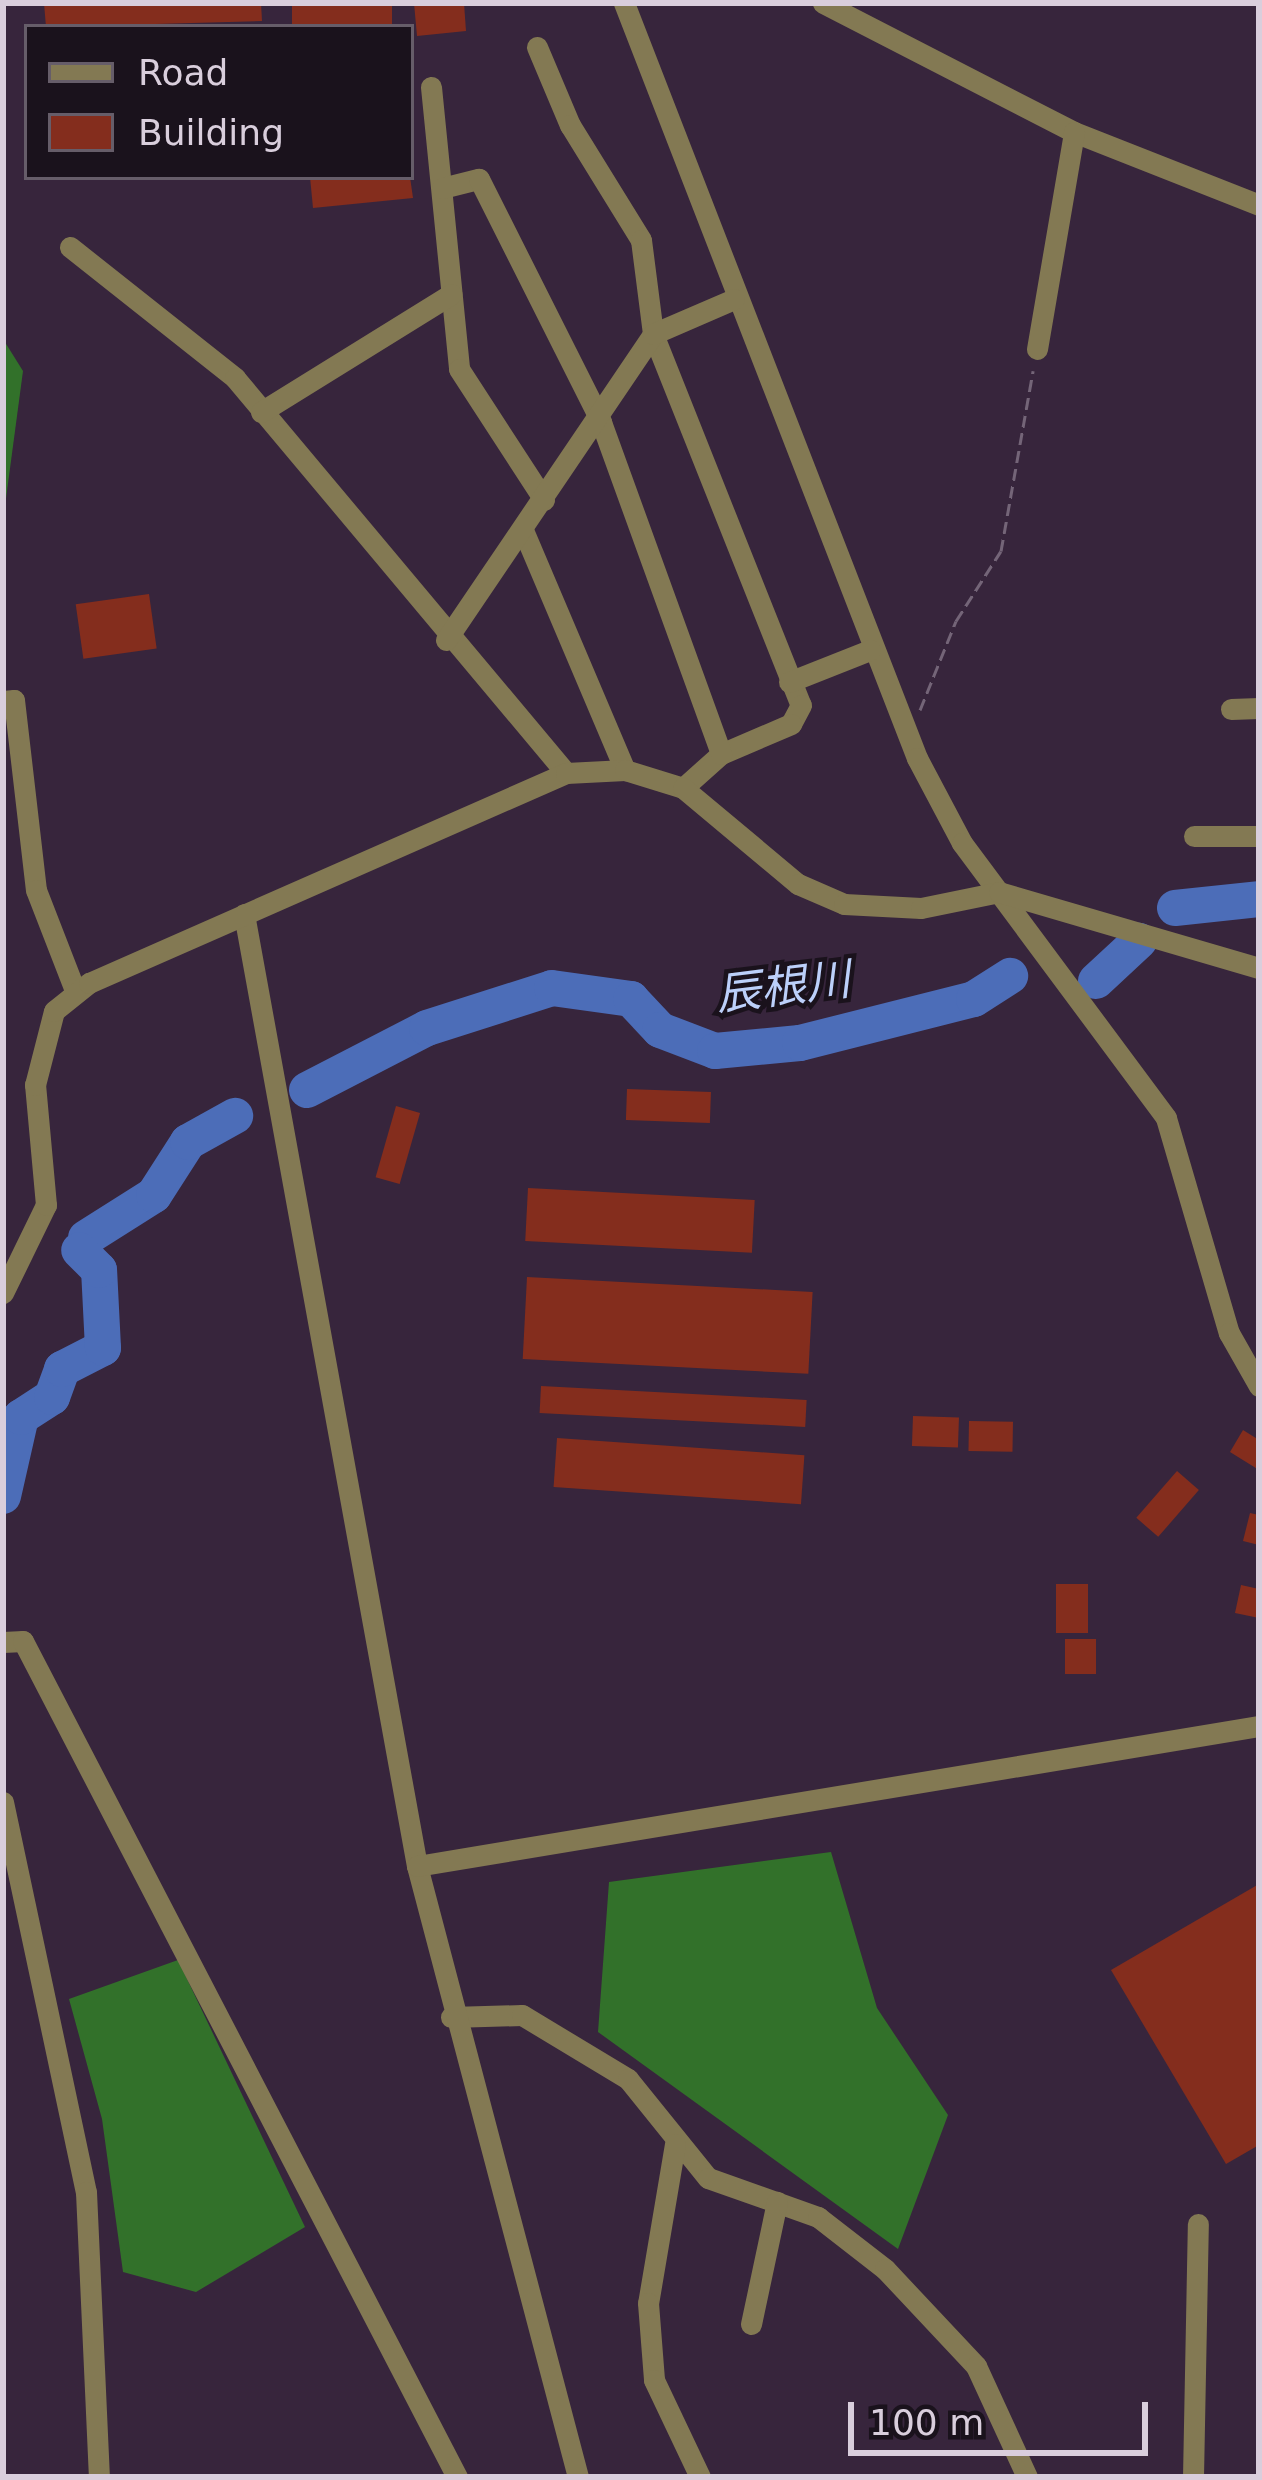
<!DOCTYPE html>
<html>
<head>
<meta charset="utf-8">
<style>
  body { margin:0 }
  #map { position:relative; width:1262px; height:2480px; overflow:hidden; background:#37253c; font-family:"DejaVu Sans","Noto Sans JP",sans-serif }
  div>[style] { position:absolute }
  .forest>* { inset:0; background:#32712a }
  .river>* { height:36px; margin:-18px; padding:0 18px; transform-origin:18px; border-radius:18px; background:#4c6db8 }
  .building>* { inset:0; background:#842d1d; transform-origin:0 0 }
  .path>* { height:3px; margin-top:-1.5px; transform-origin:0; background:repeating-linear-gradient(90deg,#746578 0 12px,transparent 0 18px) }
  .minor>* { height:21px; margin:-10.5px; padding:0 10.5px; transform-origin:10.5px; border-radius:10.5px; background:#837953 }
  span { translate:-50% -50%; white-space:nowrap; text-align:center; line-height:1.15; -webkit-text-stroke:9px #1a121c; paint-order:stroke }
  .water-label { font-size:45px; color:#bcd0fa; font-style:italic }
  .frame { position:absolute; inset:0; border:6px solid #d9cedc; pointer-events:none }
  .legend { position:absolute; left:24px; top:24px; width:390px; height:156px; box-sizing:border-box; background:#1a121c; border:3px solid #665d69; margin:0; padding:15px 21px; list-style:none; font-size:36px; color:#d9cedc }
  .legend li { display:flex; align-items:center; gap:24px; height:60px }
  .legend b { width:60px; border:3px solid #665d69 }
  .scale { position:absolute; left:848px; top:2402px; width:300px; height:54px; box-sizing:border-box; border:6px solid #d9cedc; border-top:0; padding-left:15px; font-size:36px; line-height:42px; white-space:nowrap; color:#d9cedc; -webkit-text-stroke:9px #1a121c; paint-order:stroke }
</style>
</head>
<body>
<div id="map">
  <div class="forest">
    <div style="clip-path:polygon(3px 339px,23px 371px,3px 521px)"></div>
    <div style="clip-path:polygon(831px 1852px,877px 2008px,948px 2115px,898px 2249px,598px 2032px,609px 1882px)"></div>
    <div style="clip-path:polygon(178px 1960px,305px 2227px,196px 2292px,123px 2272px,102px 2119px,69px 1999px)"></div>
  </div>
  <div class="river">
    <div style="left:1175px;top:908px;width:84px;rotate:-6.1deg"></div>
    <div style="left:1096px;top:981px;width:59px;rotate:-42.9deg"></div>
    <div style="left:307px;top:1090px;width:135px;rotate:-27.3deg"></div>
    <div style="left:427px;top:1028px;width:131px;rotate:-17.7deg"></div>
    <div style="left:552px;top:988px;width:80px;rotate:7.9deg"></div>
    <div style="left:631px;top:999px;width:42px;rotate:46.9deg"></div>
    <div style="left:660px;top:1030px;width:59px;rotate:20.9deg"></div>
    <div style="left:715px;top:1051px;width:85px;rotate:-5.4deg"></div>
    <div style="left:800px;top:1043px;width:179px;rotate:-14.2deg"></div>
    <div style="left:974px;top:999px;width:43px;rotate:-32.6deg"></div>
    <div style="left:86px;top:1238px;width:80px;rotate:-32.3deg"></div>
    <div style="left:154px;top:1195px;width:63px;rotate:-57.3deg"></div>
    <div style="left:188px;top:1142px;width:54px;rotate:-29deg"></div>
    <div style="left:3px;top:1496px;width:81px;rotate:-77.2deg"></div>
    <div style="left:21px;top:1417px;width:37px;rotate:-33deg"></div>
    <div style="left:52px;top:1397px;width:30px;rotate:-70deg"></div>
    <div style="left:62px;top:1369px;width:46px;rotate:-27.1deg"></div>
    <div style="left:103px;top:1348px;width:78px;rotate:-92.9deg"></div>
    <div style="left:99px;top:1270px;width:28px;rotate:-135deg"></div>
  </div>
  <div class="building">
    <div style="clip-path:polygon(44px 3px,261px 3px,262px 21px,46px 27px)"></div>
    <div style="left:292px;top:3px;width:100px;height:24px"></div>
    <div style="clip-path:polygon(414px 3px,464px 3px,466px 31px,417px 36px)"></div>
    <div style="clip-path:polygon(310px 177px,410px 177px,413px 198px,313px 208px)"></div>
    <div style="left:149px;top:594px;width:55px;height:74px;rotate:82deg"></div>
    <div style="left:627px;top:1089px;width:84px;height:31px;rotate:2deg"></div>
    <div style="left:396px;top:1106px;width:25px;height:74px;rotate:16deg"></div>
    <div style="left:528px;top:1188px;width:227px;height:53px;rotate:3deg"></div>
    <div style="left:527px;top:1277px;width:286px;height:82px;rotate:3deg"></div>
    <div style="left:541px;top:1386px;width:266px;height:27px;rotate:3deg"></div>
    <div style="left:913px;top:1416px;width:46px;height:30px;rotate:2deg"></div>
    <div style="left:969px;top:1421px;width:44px;height:30px;rotate:1deg"></div>
    <div style="clip-path:polygon(1243px 1430px,1259px 1440px,1259px 1470px,1230px 1452px)"></div>
    <div style="left:557px;top:1438px;width:248px;height:49px;rotate:4deg"></div>
    <div style="left:1177px;top:1471px;width:29px;height:62px;rotate:41deg"></div>
    <div style="clip-path:polygon(1250px 1513px,1259px 1515px,1259px 1545px,1243px 1541px)"></div>
    <div style="left:1056px;top:1584px;width:32px;height:49px"></div>
    <div style="clip-path:polygon(1241px 1585px,1259px 1589px,1259px 1618px,1235px 1613px)"></div>
    <div style="left:1065px;top:1639px;width:31px;height:35px"></div>
    <div style="clip-path:polygon(1259px 1884px,1259px 2145px,1226px 2164px,1111px 1970px)"></div>
  </div>
  <div class="path">
    <div style="left:920px;top:710px;width:96px;rotate:-68deg"></div>
    <div style="left:956px;top:621px;width:83px;rotate:-57.3deg"></div>
    <div style="left:1001px;top:551px;width:183px;rotate:-79.9deg"></div>
  </div>
  <div class="minor">
    <div style="left:624px;top:3px;width:810px;rotate:68.79deg"></div>
    <div style="left:917px;top:758px;width:96px;rotate:62.1deg"></div>
    <div style="left:962px;top:843px;width:342px;rotate:53.4deg"></div>
    <div style="left:1166px;top:1118px;width:224px;rotate:73.7deg"></div>
    <div style="left:1229px;top:1333px;width:61px;rotate:60.5deg"></div>
    <div style="left:823px;top:3px;width:282px;rotate:27.2deg"></div>
    <div style="left:1074px;top:132px;width:199px;rotate:21.5deg"></div>
    <div style="left:537px;top:47px;width:85px;rotate:67.1deg"></div>
    <div style="left:570px;top:125px;width:135px;rotate:58.3deg"></div>
    <div style="left:641px;top:240px;width:95px;rotate:82.7deg"></div>
    <div style="left:653px;top:334px;width:399px;rotate:68.3deg"></div>
    <div style="left:801px;top:705px;width:21px;rotate:118deg"></div>
    <div style="left:791px;top:724px;width:76px;rotate:156.8deg"></div>
    <div style="left:721px;top:754px;width:51px;rotate:138.2deg"></div>
    <div style="left:431px;top:87px;width:283px;rotate:84.3deg"></div>
    <div style="left:459px;top:369px;width:156px;rotate:57deg"></div>
    <div style="left:442px;top:188px;width:38px;rotate:-14deg"></div>
    <div style="left:479px;top:179px;width:272px;rotate:63.3deg"></div>
    <div style="left:601px;top:422px;width:353px;rotate:70.1deg"></div>
    <div style="left:70px;top:247px;width:211px;rotate:38.4deg"></div>
    <div style="left:235px;top:378px;width:515px;rotate:50.04deg"></div>
    <div style="left:1037px;top:349px;width:220px;rotate:-80.3deg"></div>
    <div style="left:261px;top:412px;width:224px;rotate:-31.8deg"></div>
    <div style="left:523px;top:530px;width:261px;rotate:67deg"></div>
    <div style="left:446px;top:640px;width:369px;rotate:-55.9deg"></div>
    <div style="left:653px;top:334px;width:88px;rotate:-23.4deg"></div>
    <div style="left:789px;top:682px;width:87px;rotate:-21.6deg"></div>
    <div style="left:3px;top:701px;width:11px;rotate:-5deg"></div>
    <div style="left:14px;top:700px;width:191px;rotate:83.4deg"></div>
    <div style="left:36px;top:890px;width:110px;rotate:68.8deg"></div>
    <div style="left:1231px;top:709px;width:28px;rotate:-2deg"></div>
    <div style="left:1194px;top:836px;width:65px"></div>
    <div style="left:244px;top:914px;width:968px;rotate:79.7deg"></div>
    <div style="left:3px;top:1293px;width:98px;rotate:-64deg"></div>
    <div style="left:46px;top:1205px;width:121px;rotate:-95.2deg"></div>
    <div style="left:35px;top:1085px;width:76px;rotate:-75.6deg"></div>
    <div style="left:54px;top:1011px;width:45px;rotate:-38.7deg"></div>
    <div style="left:89px;top:983px;width:521px;rotate:-23.76deg"></div>
    <div style="left:566px;top:773px;width:59px;rotate:-2.9deg"></div>
    <div style="left:625px;top:770px;width:61px;rotate:17.2deg"></div>
    <div style="left:683px;top:788px;width:150px;rotate:39.9deg"></div>
    <div style="left:798px;top:884px;width:50px;rotate:23.5deg"></div>
    <div style="left:844px;top:904px;width:77px;rotate:3deg"></div>
    <div style="left:921px;top:908px;width:80px;rotate:-11.6deg"></div>
    <div style="left:999px;top:892px;width:271px;rotate:16.3deg"></div>
    <div style="left:3px;top:1642px;width:20px;rotate:-3deg"></div>
    <div style="left:23px;top:1641px;width:942px;rotate:62.56deg"></div>
    <div style="left:3px;top:1802px;width:399px;rotate:78deg"></div>
    <div style="left:86px;top:2192px;width:285px;rotate:87.4deg"></div>
    <div style="left:451px;top:2017px;width:71px;rotate:-1.6deg"></div>
    <div style="left:522px;top:2015px;width:124px;rotate:31.1deg"></div>
    <div style="left:628px;top:2079px;width:127px;rotate:51.1deg"></div>
    <div style="left:708px;top:2178px;width:117px;rotate:19.5deg"></div>
    <div style="left:818px;top:2217px;width:85px;rotate:37.8deg"></div>
    <div style="left:885px;top:2269px;width:133px;rotate:46.8deg"></div>
    <div style="left:976px;top:2366px;width:122px;rotate:65.3deg"></div>
    <div style="left:675px;top:2144px;width:161px;rotate:99.6deg"></div>
    <div style="left:648px;top:2303px;width:77px;rotate:85.5deg"></div>
    <div style="left:654px;top:2380px;width:107px;rotate:64.6deg"></div>
    <div style="left:751px;top:2324px;width:125px;rotate:-78deg"></div>
    <div style="left:578px;top:2477px;width:632px;rotate:-104.76deg"></div>
    <div style="left:417px;top:1866px;width:854px;rotate:-9.44deg"></div>
    <div style="left:1193px;top:2477px;width:253px;rotate:-88.9deg"></div>
  </div>
  <div class="water-label">
    <span style="left:783px;top:987px;rotate:-7deg">辰根川</span>
  </div>
  <div class="frame"></div>
  <ul class="legend">
  <li><b style="height:15px;background:#837953"></b>Road</li>
  <li><b style="height:33px;background:#842d1d"></b>Building</li>
  </ul>
  <div class="scale">100 m</div>
</div>
</body>
</html>
